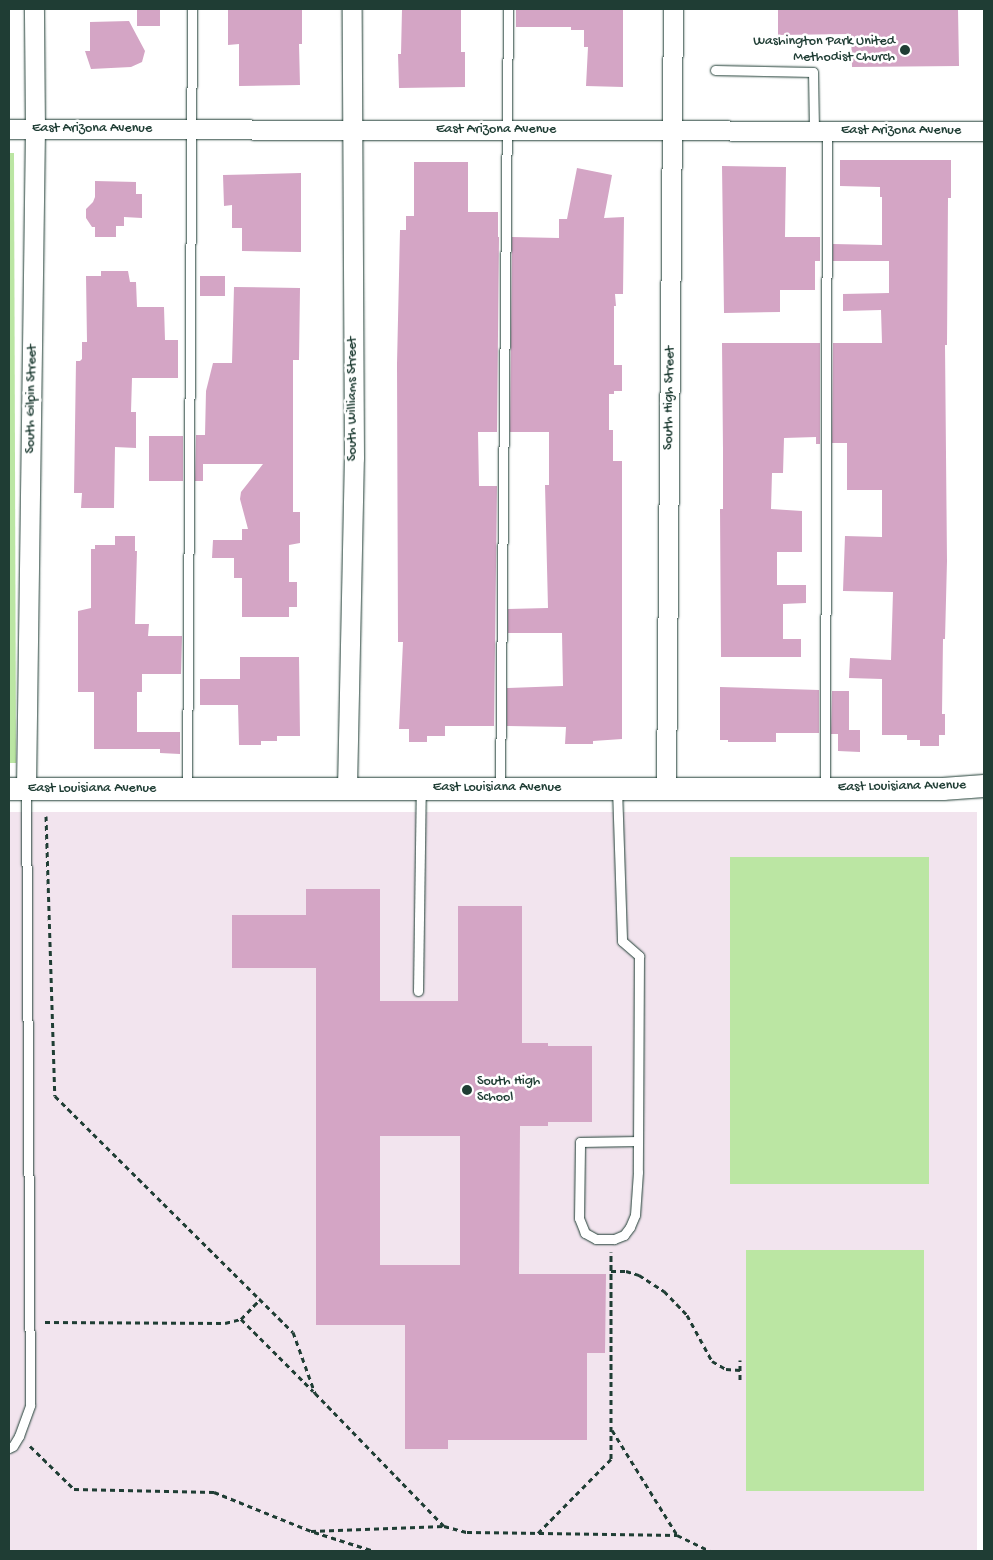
<!DOCTYPE html>
<html>
<head>
<meta charset="utf-8">
<style>
  body { margin:0 }
  #map { position:relative; width:993px; height:1560px; overflow:hidden; background:#fff; font-family:"Gochi Hand",sans-serif }
  div>[style] { position:absolute }
  .built>* { inset:0; background:#f2e4ee; transform-origin:0 0 }
  .green>* { inset:0; background:#bbe6a3; transform-origin:0 0 }
  .building>* { inset:0; background:#d4a5c5; transform-origin:0 0 }
  .path>* { height:3px; margin-top:-1.5px; transform-origin:0; background:repeating-linear-gradient(90deg,#1f3d34 0 5px,transparent 0 9px) }
  .roads { filter:drop-shadow(0 0 1px #1f3d34) drop-shadow(0 0 1px #1f3d34) }
  .service>* { height:9px; margin:-4.5px; padding:0 4.5px; transform-origin:4.5px; border-radius:4.5px; background:#fff }
  .minor>* { height:19px; margin:-9.5px; padding:0 9.5px; transform-origin:9.5px; border-radius:9.5px; background:#fff }
  .tertiary>* { height:22px; margin:-11px; padding:0 11px; transform-origin:11px; border-radius:11px; background:#fff }
  .dots>* { width:14px; height:14px; translate:-50% -50%; box-sizing:border-box; border:2px solid #fff; border-radius:50% }
  span { translate:-50% -50%; white-space:nowrap; text-align:center; line-height:1.15; -webkit-text-stroke:5px #fff; paint-order:stroke }
  .poi-label { font-size:14px; color:#1f3d34 }
  .right { translate:-100% -50%; text-align:right }
  .left { translate:0 -50%; text-align:left }
  .street-label { font-size:14px; color:#1f3d34 }
  .frame { position:absolute; inset:0; border:10px solid #1f3d34; pointer-events:none }
</style>
</head>
<body>
<div id="map">
  <div class="built">
    <div style="left:977px;top:812px;width:739px;height:968px;rotate:90deg"></div>
  </div>
  <div class="green">
    <div style="clip-path:polygon(9px 153px,14px 153px,16px 763px,9px 763px)"></div>
    <div style="left:730px;top:857px;width:199px;height:327px"></div>
    <div style="left:746px;top:1250px;width:178px;height:241px"></div>
  </div>
  <div class="building">
    <div style="left:137px;top:9px;width:23px;height:17px"></div>
    <div style="clip-path:polygon(228px 9px,302px 9px,302px 44px,299px 44px,300px 85px,239px 86px,239px 44px,228px 45px)"></div>
    <div style="clip-path:polygon(402px 9px,461px 9px,461px 52px,465px 52px,465px 87px,399px 88px,398px 54px,401px 54px)"></div>
    <div style="clip-path:polygon(516px 9px,623px 9px,623px 87px,586px 86px,588px 47px,584px 47px,584px 30px,571px 30px,571px 27px,516px 27px)"></div>
    <div style="clip-path:polygon(778px 9px,958px 9px,959px 66px,852px 67px,851px 34px,778px 35px)"></div>
    <div style="clip-path:polygon(129px 21px,145px 51px,142px 62px,131px 67px,91px 69px,85px 51px,90px 51px,90px 22px)"></div>
    <div style="clip-path:polygon(840px 160px,951px 160px,951px 198px,948px 198px,947px 345px,945px 345px,947px 561px,945px 639px,943px 639px,942px 714px,945px 714px,945px 735px,939px 735px,939px 746px,920px 746px,920px 740px,907px 740px,907px 735px,882px 735px,882px 679px,849px 678px,850px 658px,891px 660px,893px 592px,843px 591px,845px 536px,882px 537px,882px 490px,847px 490px,847px 443px,832px 443px,833px 343px,882px 343px,881px 310px,843px 311px,843px 294px,889px 293px,889px 261px,833px 261px,833px 244px,882px 245px,882px 197px,880px 197px,880px 187px,840px 186px)"></div>
    <div style="clip-path:polygon(414px 162px,468px 162px,468px 212px,498px 212px,498px 237px,499px 237px,497px 432px,478px 432px,479px 486px,497px 486px,494px 726px,445px 726px,445px 736px,427px 736px,427px 742px,409px 742px,409px 729px,399px 729px,403px 642px,398px 642px,397px 364px,400px 230px,406px 230px,406px 216px,414px 216px)"></div>
    <div style="clip-path:polygon(722px 166px,786px 167px,785px 237px,820px 237px,820px 261px,815px 261px,815px 290px,780px 290px,780px 312px,724px 313px)"></div>
    <div style="clip-path:polygon(577px 168px,612px 175px,604px 218px,624px 217px,623px 294px,615px 294px,616px 306px,614px 306px,614px 365px,622px 365px,622px 391px,614px 391px,614px 394px,609px 394px,609px 430px,613px 430px,613px 461px,622px 461px,622px 739px,593px 741px,593px 744px,565px 744px,566px 727px,507px 726px,507px 688px,563px 686px,562px 633px,508px 633px,508px 609px,548px 608px,545px 485px,549px 485px,549px 432px,510px 432px,512px 237px,559px 238px,559px 219px,567px 219px)"></div>
    <div style="clip-path:polygon(301px 173px,301px 252px,242px 251px,242px 228px,232px 228px,232px 205px,224px 206px,223px 175px)"></div>
    <div style="clip-path:polygon(95px 181px,136px 182px,136px 194px,142px 194px,142px 218px,124px 217px,124px 226px,116px 226px,116px 237px,95px 237px,95px 227px,92px 227px,86px 218px,86px 209px,93px 202px,95px 197px)"></div>
    <div style="clip-path:polygon(101px 271px,128px 271px,130px 282px,136px 282px,137px 307px,164px 307px,165px 340px,178px 340px,178px 378px,132px 378px,131px 412px,136px 412px,136px 448px,115px 447px,114px 508px,81px 508px,82px 493px,74px 493px,76px 361px,80px 361px,82px 359px,82px 342px,87px 342px,86px 276px,101px 276px)"></div>
    <div style="left:200px;top:276px;width:25px;height:20px"></div>
    <div style="clip-path:polygon(234px 287px,300px 288px,299px 360px,293px 360px,293px 512px,300px 512px,300px 543px,289px 545px,289px 582px,297px 582px,297px 607px,289px 607px,289px 617px,242px 617px,242px 578px,234px 578px,234px 558px,212px 558px,213px 540px,242px 540px,242px 529px,248px 529px,240px 499px,241px 492px,263px 464px,203px 464px,203px 481px,195px 481px,196px 435px,205px 435px,206px 391px,213px 363px,232px 363px)"></div>
    <div style="clip-path:polygon(722px 343px,820px 343px,820px 444px,816px 444px,816px 437px,784px 438px,783px 473px,772px 473px,771px 509px,802px 511px,802px 552px,777px 552px,777px 585px,806px 585px,806px 603px,783px 604px,783px 639px,801px 639px,801px 657px,721px 657px,720px 509px,723px 509px,723px 451px)"></div>
    <div style="left:149px;top:436px;width:34px;height:45px"></div>
    <div style="clip-path:polygon(115px 536px,135px 536px,135px 551px,137px 551px,135px 624px,149px 624px,148px 636px,182px 636px,181px 674px,142px 674px,142px 692px,137px 692px,137px 732px,180px 732px,180px 754px,160px 753px,160px 749px,94px 749px,94px 692px,78px 692px,78px 611px,91px 608px,91px 549px,95px 549px,95px 545px,115px 545px)"></div>
    <div style="clip-path:polygon(240px 657px,299px 657px,300px 736px,277px 736px,277px 741px,261px 741px,261px 745px,239px 745px,238px 705px,200px 705px,200px 679px,240px 679px)"></div>
    <div style="clip-path:polygon(720px 687px,819px 690px,819px 733px,776px 733px,776px 742px,728px 742px,728px 740px,720px 740px)"></div>
    <div style="clip-path:polygon(832px 691px,849px 691px,849px 730px,860px 730px,860px 752px,838px 751px,838px 734px,831px 734px)"></div>
    <div style="clip-path:polygon(evenodd,306px 889px,380px 889px,380px 1001px,458px 1001px,458px 906px,522px 906px,522px 1043px,548px 1043px,548px 1046px,592px 1046px,592px 1122px,548px 1122px,548px 1126px,520px 1126px,519px 1274px,606px 1274px,605px 1353px,587px 1353px,587px 1440px,448px 1440px,448px 1449px,405px 1449px,405px 1325px,316px 1325px,316px 968px,232px 968px,232px 915px,306px 915px,306px 889px,380px 1136px,460px 1136px,460px 1265px,380px 1265px,380px 1136px)"></div>
  </div>
  <div class="path">
    <div style="left:46px;top:816px;width:280px;rotate:88.2deg"></div>
    <div style="left:55px;top:1096px;width:335px;rotate:44.8deg"></div>
    <div style="left:293px;top:1332px;width:65px;rotate:70.2deg"></div>
    <div style="left:315px;top:1393px;width:185px;rotate:45.9deg"></div>
    <div style="left:444px;top:1526px;width:24px;rotate:15deg"></div>
    <div style="left:467px;top:1532px;width:210px;rotate:0.8deg"></div>
    <div style="left:677px;top:1535px;width:37px;rotate:26deg"></div>
    <div style="left:611px;top:1271px;width:15px"></div>
    <div style="left:626px;top:1271px;width:14px;rotate:17deg"></div>
    <div style="left:639px;top:1275px;width:30px;rotate:33deg"></div>
    <div style="left:664px;top:1291px;width:33px;rotate:46deg"></div>
    <div style="left:687px;top:1315px;width:52px;rotate:61.5deg"></div>
    <div style="left:712px;top:1361px;width:16px;rotate:30deg"></div>
    <div style="left:726px;top:1369px;width:14px;rotate:4deg"></div>
    <div style="left:241px;top:1319px;width:102px;rotate:45deg"></div>
    <div style="left:45px;top:1322px;width:180px;rotate:0.3deg"></div>
    <div style="left:225px;top:1323px;width:16px;rotate:-14deg"></div>
    <div style="left:241px;top:1319px;width:28px;rotate:-46deg"></div>
    <div style="left:740px;top:1380px;width:20px;rotate:-90deg"></div>
    <div style="left:612px;top:1430px;width:123px;rotate:58.2deg"></div>
    <div style="left:30px;top:1446px;width:62px;rotate:44.3deg"></div>
    <div style="left:74px;top:1489px;width:140px;rotate:1.2deg"></div>
    <div style="left:214px;top:1492px;width:105px;rotate:21.9deg"></div>
    <div style="left:311px;top:1531px;width:133px;rotate:-2.2deg"></div>
    <div style="left:314px;top:1532px;width:63px;rotate:17.6deg"></div>
    <div style="left:538px;top:1533px;width:104px;rotate:-45.4deg"></div>
    <div style="left:611px;top:1459px;width:207px;rotate:-90deg"></div>
  </div>
  <div class="roads">
    <div class="service">
      <div style="left:715px;top:70px;width:98px;rotate:1.2deg"></div>
      <div style="left:813px;top:72px;width:59px;rotate:89deg"></div>
      <div style="left:187px;top:788px;width:779px;rotate:-89.63deg"></div>
      <div style="left:500px;top:788px;width:779px;rotate:-89.41deg"></div>
      <div style="left:617px;top:788px;width:153px;rotate:88.1deg"></div>
      <div style="left:622px;top:941px;width:23px;rotate:41deg"></div>
      <div style="left:639px;top:956px;width:216px;rotate:90.3deg"></div>
      <div style="left:638px;top:1172px;width:43px;rotate:94deg"></div>
      <div style="left:635px;top:1215px;width:13px;rotate:113deg"></div>
      <div style="left:630px;top:1227px;width:10px;rotate:127deg"></div>
      <div style="left:624px;top:1235px;width:11px;rotate:158deg"></div>
      <div style="left:614px;top:1239px;width:18px;rotate:180deg"></div>
      <div style="left:596px;top:1239px;width:13px;rotate:-151deg"></div>
      <div style="left:585px;top:1233px;width:16px;rotate:-112deg"></div>
      <div style="left:579px;top:1218px;width:76px;rotate:-89.2deg"></div>
      <div style="left:580px;top:1142px;width:58px;rotate:-1deg"></div>
      <div style="left:825px;top:788px;width:657px;rotate:-89.83deg"></div>
      <div style="left:418px;top:991px;width:203px;rotate:-89.2deg"></div>
      <div style="left:9px;top:1448px;width:4px;rotate:-27deg"></div>
      <div style="left:13px;top:1446px;width:12px;rotate:-59deg"></div>
      <div style="left:19px;top:1436px;width:33px;rotate:-70deg"></div>
      <div style="left:30px;top:1405px;width:615px;rotate:-90.37deg"></div>
    </div>
    <div class="minor">
      <div style="left:9px;top:129px;width:975px;rotate:0.12deg"></div>
      <div style="left:347px;top:788px;width:330px;rotate:-88.8deg"></div>
      <div style="left:354px;top:458px;width:449px;rotate:-90.3deg"></div>
      <div style="left:666px;top:788px;width:779px;rotate:-89.49deg"></div>
      <div style="left:26px;top:789px;width:659px;rotate:-89.22deg"></div>
      <div style="left:35px;top:130px;width:121px;rotate:-90.5deg"></div>
    </div>
    <div class="tertiary">
      <div style="left:9px;top:789px;width:934px"></div>
      <div style="left:943px;top:789px;width:41px;rotate:-4.2deg"></div>
    </div>
  </div>
  <div class="dots">
    <div style="left:905px;top:50px;background:#1f3d34"></div>
    <div style="left:467px;top:1090px;background:#1f3d34"></div>
  </div>
  <div class="poi-label">
    <span class="right" style="left:895px;top:50px">Washington Park United<br>Methodist Church</span>
    <span class="left" style="left:477px;top:1090px">South High<br>School</span>
  </div>
  <div class="street-label">
    <span style="left:92px;top:129px">East Arizona Avenue</span>
    <span style="left:496px;top:130px">East Arizona Avenue</span>
    <span style="left:901px;top:131px">East Arizona Avenue</span>
    <span style="left:670px;top:398px;rotate:-89deg">South High Street</span>
    <span style="left:32px;top:399px;rotate:-89deg">South Gilpin Street</span>
    <span style="left:353px;top:399px;rotate:-90deg">South Williams Street</span>
    <span style="left:902px;top:787px;rotate:-1deg">East Louisiana Avenue</span>
    <span style="left:497px;top:788px">East Louisiana Avenue</span>
    <span style="left:92px;top:789px">East Louisiana Avenue</span>
  </div>
  <div class="frame"></div>
</div>
</body>
</html>
